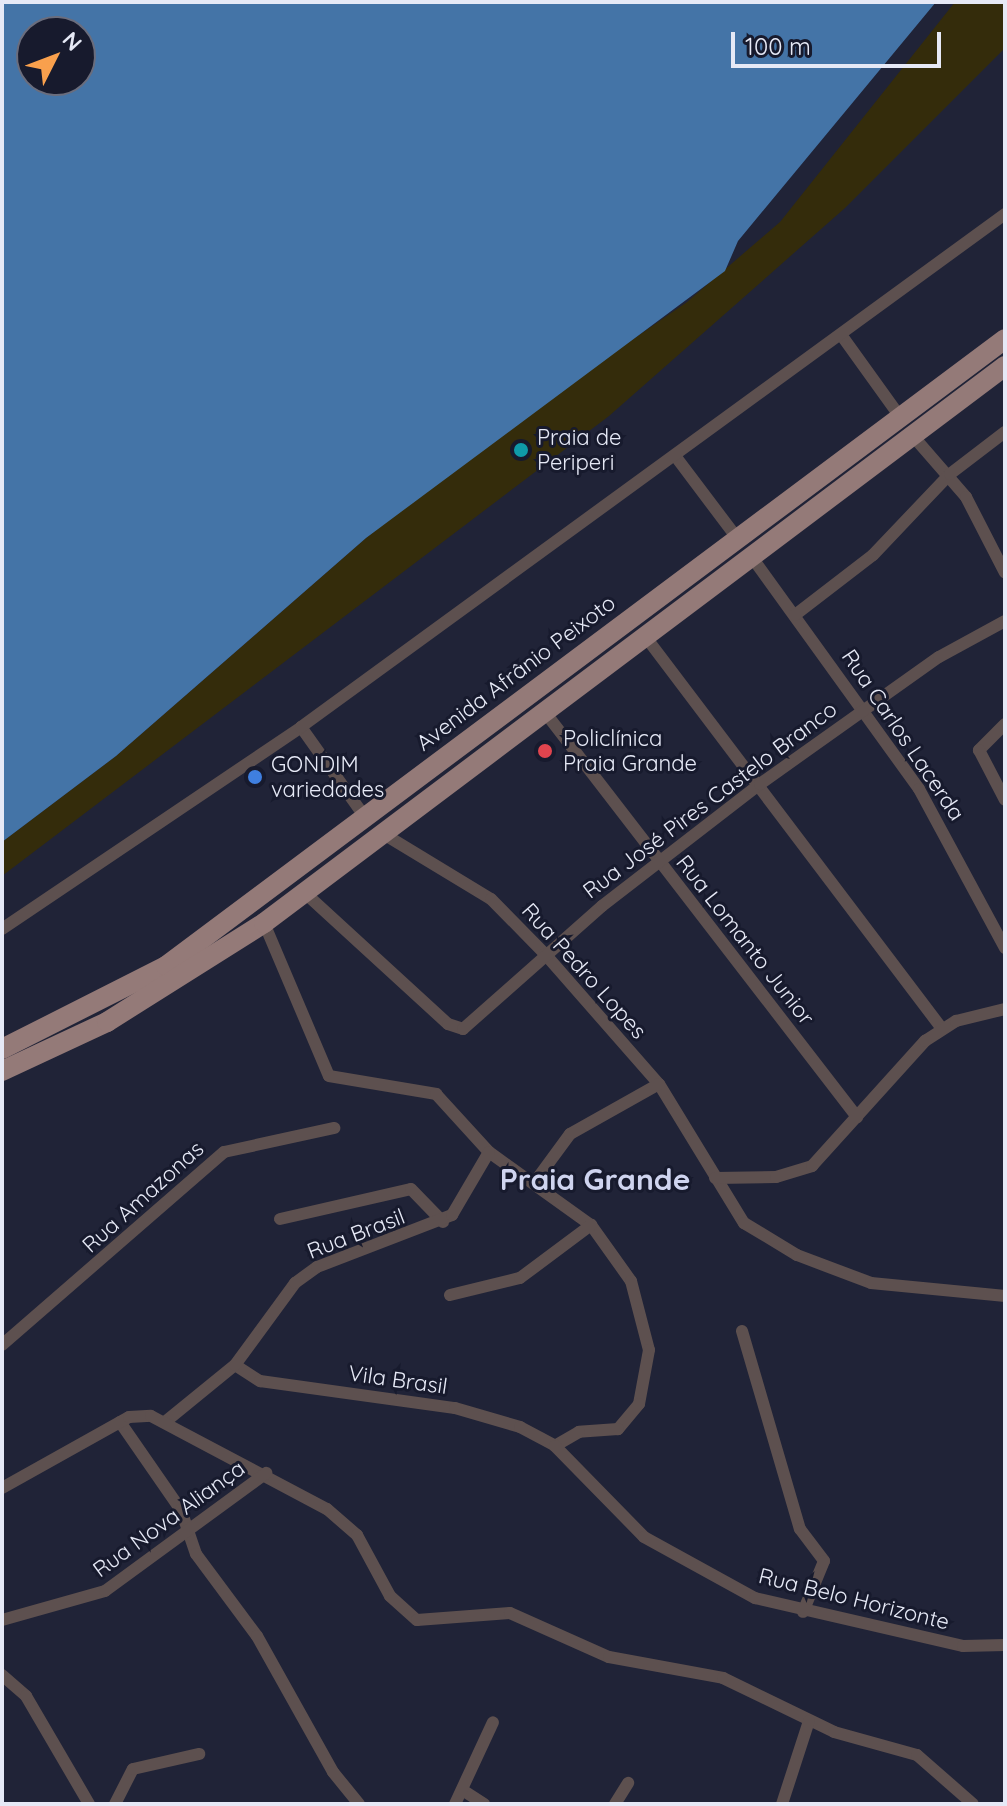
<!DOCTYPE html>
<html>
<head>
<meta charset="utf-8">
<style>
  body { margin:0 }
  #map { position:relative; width:1007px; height:1806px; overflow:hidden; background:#202337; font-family:Quicksand,sans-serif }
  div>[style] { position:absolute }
  .sand>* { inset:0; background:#342c0b }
  .water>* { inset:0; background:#4474a7 }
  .street>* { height:12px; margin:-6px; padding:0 6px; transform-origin:6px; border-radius:6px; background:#5d504f }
  .primary>* { height:20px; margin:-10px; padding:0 10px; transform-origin:10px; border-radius:10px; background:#947a78 }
  .dots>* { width:22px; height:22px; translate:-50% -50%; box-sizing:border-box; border:4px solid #171a2d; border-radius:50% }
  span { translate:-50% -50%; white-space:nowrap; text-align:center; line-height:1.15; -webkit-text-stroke:6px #171a2d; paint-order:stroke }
  .poi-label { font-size:22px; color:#e6e9f6 }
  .left { translate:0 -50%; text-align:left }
  .street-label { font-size:22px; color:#e6e9f6 }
  .district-label { font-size:30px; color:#cfd4ef; font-weight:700 }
  .frame { position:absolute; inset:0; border:4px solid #e6e9f6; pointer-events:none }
  .north { position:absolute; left:16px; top:16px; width:80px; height:80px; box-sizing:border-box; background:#171a2d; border:2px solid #6a6d7d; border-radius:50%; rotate:48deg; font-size:22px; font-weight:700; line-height:32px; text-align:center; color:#e6e9f6 }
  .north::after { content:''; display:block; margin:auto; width:28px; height:36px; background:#f9a04d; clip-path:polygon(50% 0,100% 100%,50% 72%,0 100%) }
  .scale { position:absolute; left:731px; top:32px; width:210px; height:36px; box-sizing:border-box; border:4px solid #e6e9f6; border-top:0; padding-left:10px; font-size:24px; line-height:28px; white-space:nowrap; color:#e6e9f6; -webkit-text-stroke:6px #171a2d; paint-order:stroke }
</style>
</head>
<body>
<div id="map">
  <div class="sand">
    <div style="clip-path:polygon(955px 2px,1005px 2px,1005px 48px,845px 208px,609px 416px,2px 876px,2px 842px,116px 756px,366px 538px,513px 422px,687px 302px,780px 222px)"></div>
  </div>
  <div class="water">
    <div style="clip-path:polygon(evenodd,2px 2px,936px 2px,738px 241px,725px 271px,366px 538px,116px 756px,2px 842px,2px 2px,32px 32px,80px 32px,80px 80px,32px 80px,32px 32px)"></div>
  </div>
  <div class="street">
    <div style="left:842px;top:336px;width:101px;rotate:54.3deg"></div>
    <div style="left:913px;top:436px;width:81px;rotate:49deg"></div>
    <div style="left:966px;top:497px;width:85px;rotate:62.8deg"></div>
    <div style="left:676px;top:457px;width:101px;rotate:53deg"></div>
    <div style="left:751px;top:556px;width:287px;rotate:54.2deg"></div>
    <div style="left:919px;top:789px;width:181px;rotate:61.6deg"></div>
    <div style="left:795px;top:615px;width:98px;rotate:-37.6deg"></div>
    <div style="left:873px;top:555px;width:112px;rotate:-46.5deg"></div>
    <div style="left:950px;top:474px;width:69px;rotate:-37.4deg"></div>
    <div style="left:645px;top:636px;width:491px;rotate:52.9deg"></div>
    <div style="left:544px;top:711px;width:513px;rotate:52.37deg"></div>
    <div style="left:1005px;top:724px;width:37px;rotate:135deg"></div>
    <div style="left:979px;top:750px;width:56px;rotate:62.5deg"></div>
    <div style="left:301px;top:727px;width:110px;rotate:54.6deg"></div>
    <div style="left:382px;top:833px;width:127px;rotate:31.2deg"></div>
    <div style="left:491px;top:899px;width:77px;rotate:45.5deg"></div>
    <div style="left:545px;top:954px;width:173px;rotate:48.8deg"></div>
    <div style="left:659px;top:1084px;width:163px;rotate:58.6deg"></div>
    <div style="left:744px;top:1223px;width:62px;rotate:31.1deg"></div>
    <div style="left:797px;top:1255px;width:79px;rotate:20.7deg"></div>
    <div style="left:871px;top:1283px;width:135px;rotate:5.5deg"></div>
    <div style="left:305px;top:893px;width:194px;rotate:42.5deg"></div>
    <div style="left:448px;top:1024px;width:16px;rotate:18deg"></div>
    <div style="left:463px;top:1029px;width:186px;rotate:-41.5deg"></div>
    <div style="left:602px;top:906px;width:200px;rotate:-37.7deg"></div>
    <div style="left:760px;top:784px;width:219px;rotate:-35.4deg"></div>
    <div style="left:939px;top:657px;width:75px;rotate:-28.6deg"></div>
    <div style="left:264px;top:923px;width:166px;rotate:67deg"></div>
    <div style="left:329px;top:1076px;width:109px;rotate:9.5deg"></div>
    <div style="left:436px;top:1094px;width:79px;rotate:47.6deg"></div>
    <div style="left:489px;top:1152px;width:125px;rotate:35.6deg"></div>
    <div style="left:591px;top:1225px;width:69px;rotate:54.5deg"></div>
    <div style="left:631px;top:1281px;width:71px;rotate:75.4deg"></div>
    <div style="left:649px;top:1350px;width:55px;rotate:100.5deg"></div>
    <div style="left:639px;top:1404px;width:33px;rotate:130deg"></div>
    <div style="left:618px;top:1429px;width:39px;rotate:176deg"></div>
    <div style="left:579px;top:1432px;width:28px;rotate:150deg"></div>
    <div style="left:2px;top:929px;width:361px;rotate:-34deg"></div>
    <div style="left:301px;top:727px;width:871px;rotate:-36.08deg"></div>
    <div style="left:715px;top:1178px;width:61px;rotate:-0.9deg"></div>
    <div style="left:776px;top:1177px;width:38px;rotate:-17deg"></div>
    <div style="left:812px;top:1166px;width:169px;rotate:-47.9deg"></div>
    <div style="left:925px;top:1041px;width:37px;rotate:-33deg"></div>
    <div style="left:956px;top:1021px;width:50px;rotate:-13.8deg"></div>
    <div style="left:534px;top:1183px;width:61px;rotate:-53.7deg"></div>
    <div style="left:570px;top:1134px;width:102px;rotate:-29.3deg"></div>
    <div style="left:280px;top:1219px;width:134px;rotate:-12.9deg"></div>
    <div style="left:411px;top:1189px;width:46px;rotate:45.9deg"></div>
    <div style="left:450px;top:1295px;width:72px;rotate:-13.7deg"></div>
    <div style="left:520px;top:1278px;width:89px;rotate:-36.7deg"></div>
    <div style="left:742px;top:1331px;width:206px;rotate:73.7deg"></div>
    <div style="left:800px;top:1529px;width:40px;rotate:53deg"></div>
    <div style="left:824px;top:1561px;width:55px;rotate:112.4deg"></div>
    <div style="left:2px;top:1345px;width:294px;rotate:-41deg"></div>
    <div style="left:224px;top:1152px;width:113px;rotate:-12.3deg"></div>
    <div style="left:235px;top:1365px;width:30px;rotate:33deg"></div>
    <div style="left:260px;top:1381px;width:197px;rotate:7.9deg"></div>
    <div style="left:455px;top:1408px;width:68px;rotate:16.3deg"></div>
    <div style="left:520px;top:1427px;width:40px;rotate:28deg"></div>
    <div style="left:555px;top:1446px;width:127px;rotate:45.6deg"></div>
    <div style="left:644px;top:1537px;width:127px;rotate:28.8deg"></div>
    <div style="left:755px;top:1598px;width:213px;rotate:13deg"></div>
    <div style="left:963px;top:1646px;width:42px;rotate:-1.4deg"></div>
    <div style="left:120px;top:1422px;width:107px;rotate:55.3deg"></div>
    <div style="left:181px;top:1510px;width:46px;rotate:71.2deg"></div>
    <div style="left:196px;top:1554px;width:102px;rotate:53.4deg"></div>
    <div style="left:257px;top:1636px;width:156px;rotate:60.8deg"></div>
    <div style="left:333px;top:1772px;width:41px;rotate:50.9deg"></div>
    <div style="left:165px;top:1422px;width:90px;rotate:-39.2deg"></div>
    <div style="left:235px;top:1365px;width:102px;rotate:-53.8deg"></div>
    <div style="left:295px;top:1283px;width:27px;rotate:-36deg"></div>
    <div style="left:317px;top:1267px;width:145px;rotate:-21.1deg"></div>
    <div style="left:452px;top:1215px;width:73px;rotate:-59.6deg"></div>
    <div style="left:2px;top:1488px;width:145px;rotate:-29.2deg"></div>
    <div style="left:129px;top:1417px;width:22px;rotate:-3deg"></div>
    <div style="left:151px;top:1416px;width:199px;rotate:27.9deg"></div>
    <div style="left:327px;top:1509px;width:40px;rotate:41deg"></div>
    <div style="left:357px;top:1535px;width:69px;rotate:61.6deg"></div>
    <div style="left:390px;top:1596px;width:36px;rotate:42deg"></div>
    <div style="left:417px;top:1620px;width:93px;rotate:-4.3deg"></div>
    <div style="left:510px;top:1613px;width:108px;rotate:24deg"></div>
    <div style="left:609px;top:1657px;width:116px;rotate:10.4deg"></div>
    <div style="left:723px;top:1678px;width:123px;rotate:25.9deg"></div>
    <div style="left:834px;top:1732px;width:86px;rotate:15.5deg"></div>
    <div style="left:917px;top:1755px;width:74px;rotate:41.2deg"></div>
    <div style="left:2px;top:1620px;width:107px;rotate:-15.7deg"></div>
    <div style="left:105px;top:1591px;width:200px;rotate:-36.2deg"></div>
    <div style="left:2px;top:1675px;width:32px;rotate:41deg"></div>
    <div style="left:26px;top:1696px;width:125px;rotate:59.7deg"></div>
    <div style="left:464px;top:1791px;width:24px;rotate:33deg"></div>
    <div style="left:115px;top:1804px;width:39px;rotate:-63deg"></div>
    <div style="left:133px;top:1769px;width:68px;rotate:-12.8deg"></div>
    <div style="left:455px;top:1804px;width:90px;rotate:-65.1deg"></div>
    <div style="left:615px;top:1804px;width:25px;rotate:-58deg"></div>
    <div style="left:782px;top:1804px;width:87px;rotate:-72deg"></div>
  </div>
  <div class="primary">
    <div style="left:2px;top:1049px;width:184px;rotate:-26.8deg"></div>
    <div style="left:166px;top:966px;width:1047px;rotate:-36.77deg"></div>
    <div style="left:2px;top:1071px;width:116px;rotate:-25deg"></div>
    <div style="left:107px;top:1022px;width:186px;rotate:-32.2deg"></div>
    <div style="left:264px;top:923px;width:927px;rotate:-36.93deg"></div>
  </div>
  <div class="dots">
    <div style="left:521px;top:450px;background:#0f9aa8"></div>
    <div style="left:545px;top:751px;background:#e0444e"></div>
    <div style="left:255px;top:777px;background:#3f7fe0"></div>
  </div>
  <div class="poi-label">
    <span class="left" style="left:537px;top:450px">Praia de<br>Periperi</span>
    <span class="left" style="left:563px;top:751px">Policlínica<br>Praia Grande</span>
    <span class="left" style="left:271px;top:777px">GONDIM<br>variedades</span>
  </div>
  <div class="street-label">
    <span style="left:516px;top:673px;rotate:-37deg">Avenida Afrânio Peixoto</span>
    <span style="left:903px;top:735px;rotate:56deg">Rua Carlos Lacerda</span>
    <span style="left:710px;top:800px;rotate:-37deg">Rua José Pires Castelo Branco</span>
    <span style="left:745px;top:940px;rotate:52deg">Rua Lomanto Junior</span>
    <span style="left:584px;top:971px;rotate:48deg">Rua Pedro Lopes</span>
    <span style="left:143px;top:1197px;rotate:-42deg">Rua Amazonas</span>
    <span style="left:356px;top:1234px;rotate:-21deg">Rua Brasil</span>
    <span style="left:398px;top:1380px;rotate:8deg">Vila Brasil</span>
    <span style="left:169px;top:1519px;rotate:-36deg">Rua Nova Aliança</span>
    <span style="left:854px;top:1599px;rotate:14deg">Rua Belo Horizonte</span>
  </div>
  <div class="district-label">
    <span style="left:595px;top:1179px">Praia Grande</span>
  </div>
  <div class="frame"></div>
  <div class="north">N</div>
  <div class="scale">100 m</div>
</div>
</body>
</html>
